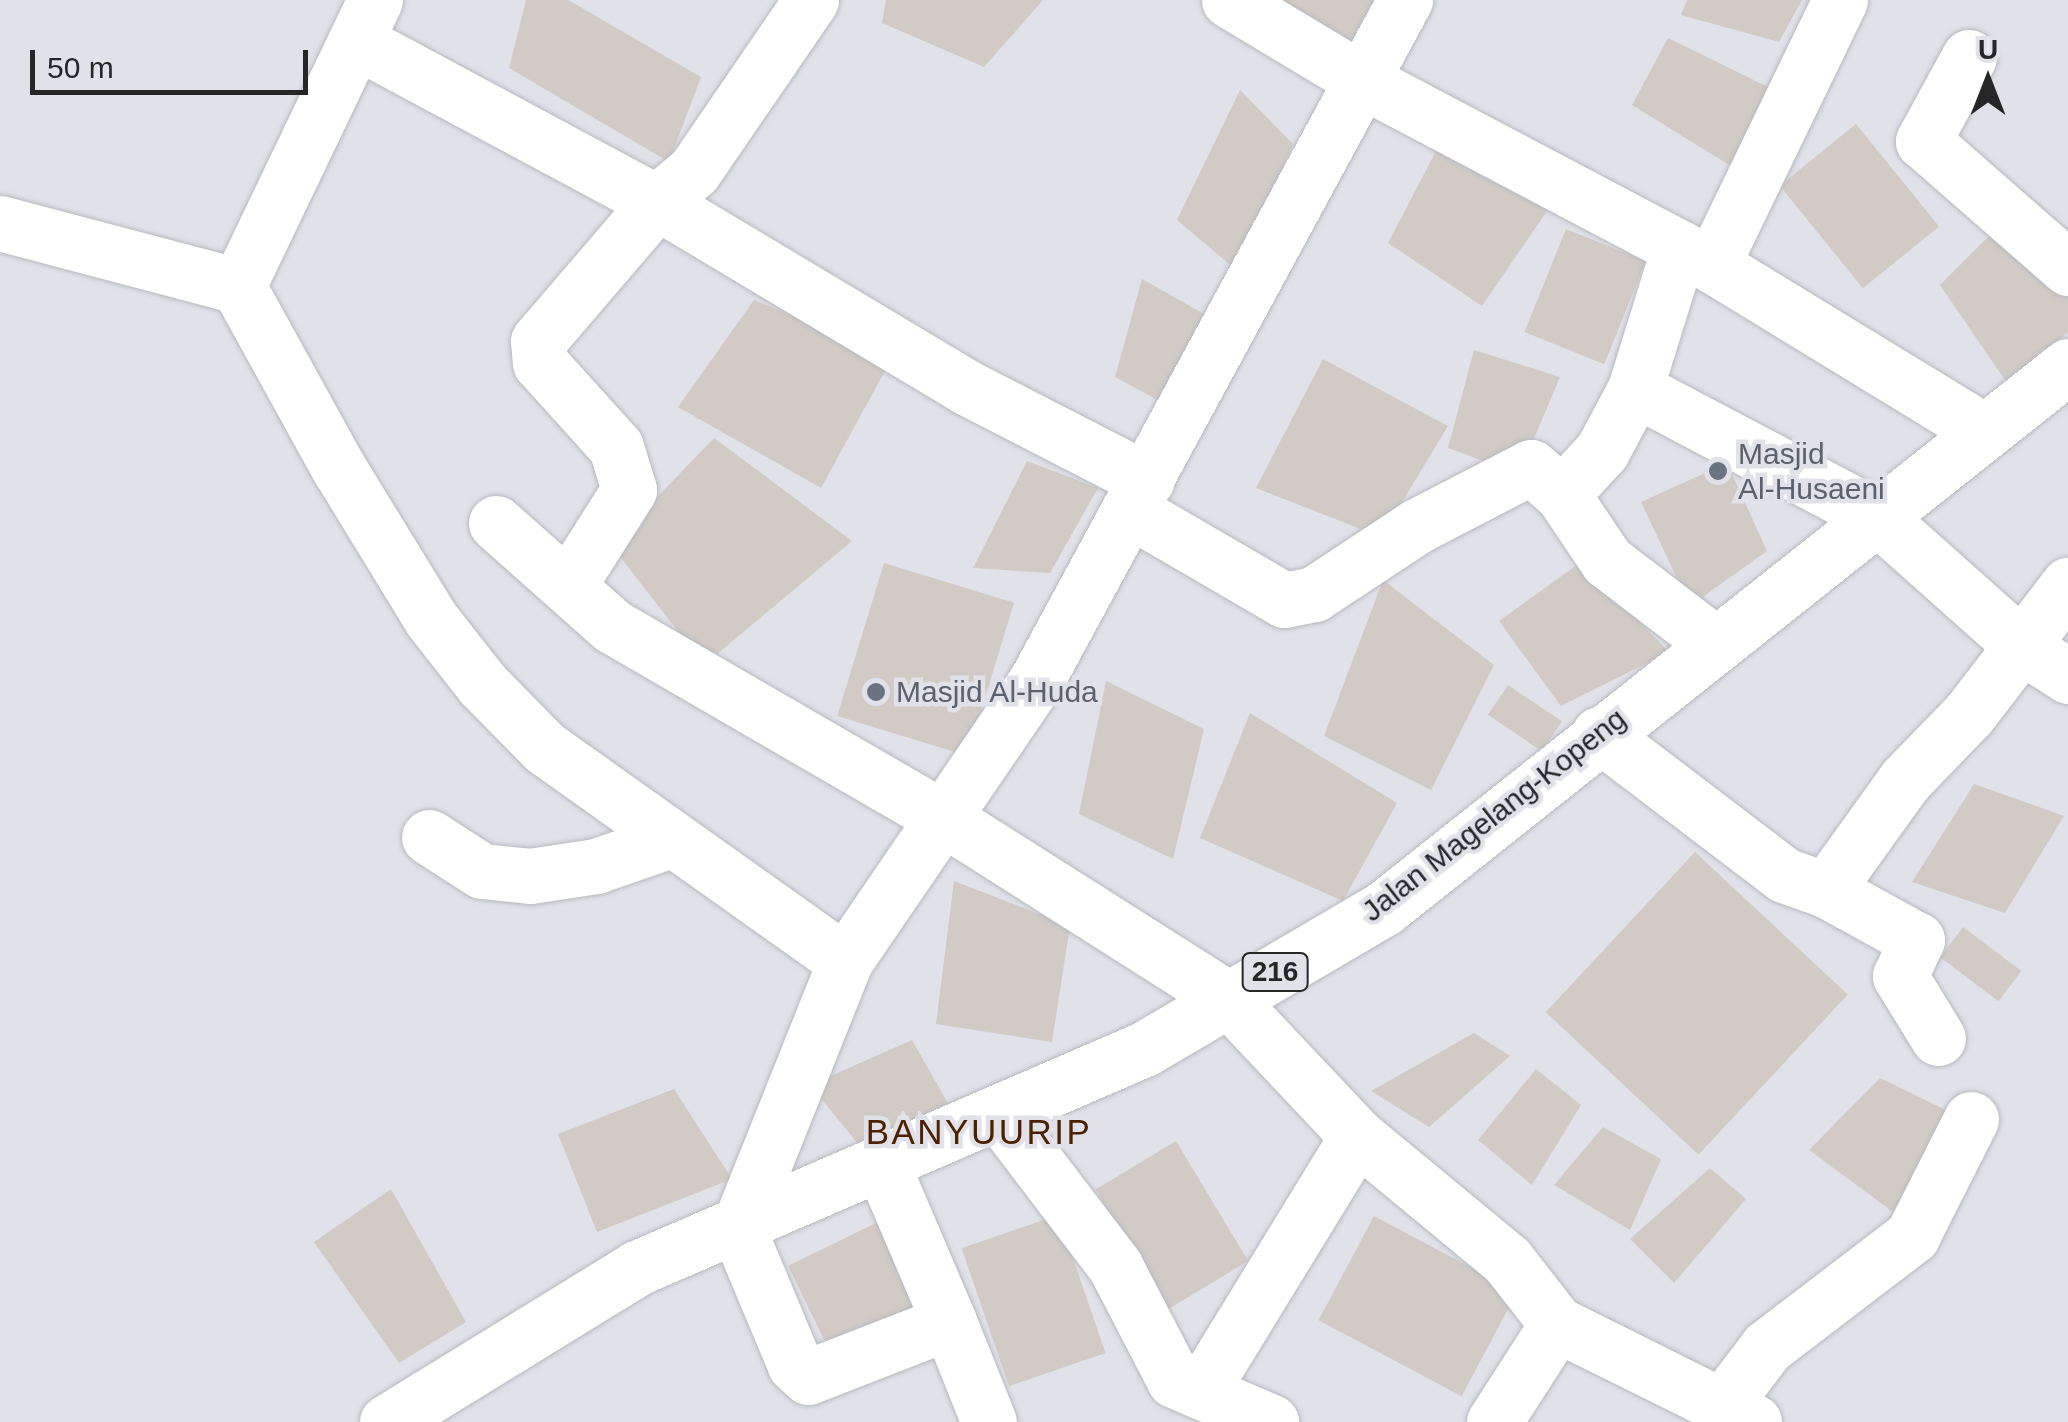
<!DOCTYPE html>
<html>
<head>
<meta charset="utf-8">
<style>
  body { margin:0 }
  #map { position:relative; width:2068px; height:1422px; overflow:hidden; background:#e0e1e9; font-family:Helvetica,sans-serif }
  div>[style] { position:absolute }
  .building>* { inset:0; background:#d2cbc5; transform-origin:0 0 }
  .roads { filter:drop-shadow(0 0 2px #b8b9c0) drop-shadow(0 0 2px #b8b9c0) }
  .minor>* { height:55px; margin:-27.5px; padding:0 27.5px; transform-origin:27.5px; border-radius:27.5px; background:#fff }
  .major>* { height:55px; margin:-27.5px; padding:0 27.5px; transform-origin:27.5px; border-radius:27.5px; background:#fff }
  .dots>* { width:28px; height:28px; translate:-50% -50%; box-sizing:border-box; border:5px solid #e0e1e9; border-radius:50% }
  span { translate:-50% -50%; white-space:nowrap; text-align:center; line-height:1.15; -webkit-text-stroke:9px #e0e1e9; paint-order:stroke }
  .shield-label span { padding:2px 8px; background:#e0e1e9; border:2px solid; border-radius:8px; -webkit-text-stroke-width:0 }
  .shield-label { font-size:28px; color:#262629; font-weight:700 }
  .worship-label { font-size:30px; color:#5b616d }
  .left { translate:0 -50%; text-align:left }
  .street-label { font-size:30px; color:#262629 }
  .quarter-label { font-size:35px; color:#4c2100; letter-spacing:2.5px }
  .north { position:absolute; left:1938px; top:30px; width:100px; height:100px; -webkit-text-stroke:8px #e0e1e9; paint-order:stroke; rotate:0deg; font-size:28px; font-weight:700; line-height:40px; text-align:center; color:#262629 }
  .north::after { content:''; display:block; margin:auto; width:35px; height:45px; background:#262629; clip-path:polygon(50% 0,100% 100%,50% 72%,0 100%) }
  .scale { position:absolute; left:30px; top:50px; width:278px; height:45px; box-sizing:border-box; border:5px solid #262629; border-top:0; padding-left:12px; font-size:30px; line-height:35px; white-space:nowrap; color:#262629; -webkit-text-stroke:8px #e0e1e9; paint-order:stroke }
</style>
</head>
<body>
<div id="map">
  <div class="building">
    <div style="clip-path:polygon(526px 0,568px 0,701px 77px,669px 162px,509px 68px)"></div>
    <div style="clip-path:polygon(886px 0,1043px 0,984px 67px,882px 23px)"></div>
    <div style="clip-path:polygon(1276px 0,1381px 0,1370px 55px)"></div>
    <div style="clip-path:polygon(1687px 0,1802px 0,1779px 42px,1681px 15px)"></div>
    <div style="clip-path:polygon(1668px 38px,1770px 88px,1734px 168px,1632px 105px)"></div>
    <div style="clip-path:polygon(1240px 90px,1293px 144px,1235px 269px,1177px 220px)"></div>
    <div style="left:1856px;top:124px;width:132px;height:98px;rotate:51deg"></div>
    <div style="clip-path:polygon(1446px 132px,1558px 195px,1482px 306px,1388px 243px)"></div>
    <div style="left:1566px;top:229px;width:86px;height:111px;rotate:22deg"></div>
    <div style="clip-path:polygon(1994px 231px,2068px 292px,2068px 332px,2007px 383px,1940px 285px)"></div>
    <div style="clip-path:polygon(1142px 279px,1213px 319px,1182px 413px,1115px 377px)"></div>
    <div style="clip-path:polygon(754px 300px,892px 358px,821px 488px,678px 407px)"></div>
    <div style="clip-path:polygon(1474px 350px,1560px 377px,1519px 474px,1448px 448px)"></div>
    <div style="clip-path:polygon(1323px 359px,1448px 426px,1381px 537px,1256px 488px)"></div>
    <div style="clip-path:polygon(714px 438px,852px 541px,704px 665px,611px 545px)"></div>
    <div style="clip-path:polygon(1027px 461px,1098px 488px,1050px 573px,973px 568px)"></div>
    <div style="clip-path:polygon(1727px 463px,1767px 551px,1690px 606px,1641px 502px)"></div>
    <div style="clip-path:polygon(1581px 562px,1669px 652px,1561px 706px,1499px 621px)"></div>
    <div style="left:884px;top:563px;width:136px;height:160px;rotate:17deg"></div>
    <div style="clip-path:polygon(1383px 580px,1494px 665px,1431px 790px,1324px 736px)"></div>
    <div style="clip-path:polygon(1106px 681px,1204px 729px,1173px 859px,1079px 814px)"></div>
    <div style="left:1508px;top:685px;width:65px;height:36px;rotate:34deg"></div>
    <div style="clip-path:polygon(1250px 713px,1397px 803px,1343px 901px,1200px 838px)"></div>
    <div style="clip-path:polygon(1974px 784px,2064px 816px,2005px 913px,1912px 882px)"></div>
    <div style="left:1695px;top:852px;width:209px;height:219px;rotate:43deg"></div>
    <div style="clip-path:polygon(954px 881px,1070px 926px,1052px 1042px,936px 1024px)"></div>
    <div style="left:1963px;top:927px;width:73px;height:38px;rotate:37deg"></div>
    <div style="clip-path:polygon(1474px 1033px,1510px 1056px,1429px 1127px,1371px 1091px)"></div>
    <div style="clip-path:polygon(912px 1040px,953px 1112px,868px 1156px,810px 1085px)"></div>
    <div style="clip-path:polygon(1536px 1069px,1581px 1105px,1532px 1185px,1478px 1140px)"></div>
    <div style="clip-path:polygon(1880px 1078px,1956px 1115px,1893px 1212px,1809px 1150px)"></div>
    <div style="clip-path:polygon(674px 1089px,732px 1179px,597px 1232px,558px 1134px)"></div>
    <div style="clip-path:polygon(1603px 1127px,1661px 1159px,1630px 1230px,1554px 1185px)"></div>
    <div style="left:1176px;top:1141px;width:140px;height:94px;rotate:59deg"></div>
    <div style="clip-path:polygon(1710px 1168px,1746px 1199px,1674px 1283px,1630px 1239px)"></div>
    <div style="clip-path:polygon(391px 1189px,466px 1322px,399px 1363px,314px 1242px)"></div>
    <div style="left:1058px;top:1215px;width:146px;height:102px;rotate:71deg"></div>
    <div style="left:1374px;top:1216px;width:162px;height:118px;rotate:28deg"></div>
    <div style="left:878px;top:1222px;width:98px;height:100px;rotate:64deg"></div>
  </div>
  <div class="roads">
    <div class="minor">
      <div style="left:1229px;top:0;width:161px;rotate:31deg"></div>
      <div style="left:1367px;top:83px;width:390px;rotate:27.8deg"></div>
      <div style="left:1712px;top:265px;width:319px;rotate:31.4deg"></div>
      <div style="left:358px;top:42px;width:339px;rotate:28.2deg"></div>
      <div style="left:657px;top:202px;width:48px;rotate:-40deg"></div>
      <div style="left:694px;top:171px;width:207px;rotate:-55.6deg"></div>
      <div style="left:1969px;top:57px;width:96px;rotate:118.7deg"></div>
      <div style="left:1923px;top:141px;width:193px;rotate:41.2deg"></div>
      <div style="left:0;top:223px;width:246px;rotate:14.8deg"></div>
      <div style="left:238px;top:286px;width:207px;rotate:61.1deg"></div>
      <div style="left:338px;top:467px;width:178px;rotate:58.5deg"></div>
      <div style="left:431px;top:619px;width:83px;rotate:51.9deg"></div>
      <div style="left:482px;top:684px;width:90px;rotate:45.5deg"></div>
      <div style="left:545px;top:748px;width:368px;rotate:35.4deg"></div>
      <div style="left:1712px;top:265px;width:294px;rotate:-64.2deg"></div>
      <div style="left:238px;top:286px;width:317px;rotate:-64.4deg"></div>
      <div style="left:1635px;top:389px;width:272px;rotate:27.8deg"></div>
      <div style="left:1876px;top:516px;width:197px;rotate:41.7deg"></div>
      <div style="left:2023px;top:647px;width:54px;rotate:32.8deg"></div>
      <div style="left:1562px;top:494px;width:81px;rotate:56.1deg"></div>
      <div style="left:1607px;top:561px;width:133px;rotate:37.4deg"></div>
      <div style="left:1133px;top:512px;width:175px;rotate:30.2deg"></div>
      <div style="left:1284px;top:600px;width:31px;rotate:-11deg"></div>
      <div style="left:1314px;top:594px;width:123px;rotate:-33.4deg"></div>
      <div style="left:1417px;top:526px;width:128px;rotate:-27.4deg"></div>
      <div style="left:1531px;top:467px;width:41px;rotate:41.1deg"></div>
      <div style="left:1562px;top:494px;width:59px;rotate:-47.1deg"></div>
      <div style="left:1602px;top:451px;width:70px;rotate:-62deg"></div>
      <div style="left:1635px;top:389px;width:148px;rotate:-72.7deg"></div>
      <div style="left:496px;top:523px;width:155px;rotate:41.6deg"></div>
      <div style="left:612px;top:626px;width:379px;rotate:30.1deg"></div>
      <div style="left:940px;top:816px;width:341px;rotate:32.4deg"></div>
      <div style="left:1228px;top:999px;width:188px;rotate:46.7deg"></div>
      <div style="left:1357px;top:1136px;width:195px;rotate:39.6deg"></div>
      <div style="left:1507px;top:1260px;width:81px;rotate:52deg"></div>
      <div style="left:1557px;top:1324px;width:117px;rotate:122.7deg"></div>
      <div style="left:568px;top:586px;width:114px;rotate:-57.6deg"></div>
      <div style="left:629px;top:490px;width:45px;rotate:-106.8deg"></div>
      <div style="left:616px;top:447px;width:113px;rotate:-132.1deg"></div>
      <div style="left:540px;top:363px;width:22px;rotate:-95deg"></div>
      <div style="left:538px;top:341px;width:183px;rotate:-49.4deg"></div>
      <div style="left:657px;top:202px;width:362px;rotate:30.9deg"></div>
      <div style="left:968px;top:388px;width:201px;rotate:27.2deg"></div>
      <div style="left:1599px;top:734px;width:233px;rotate:37.3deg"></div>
      <div style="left:1784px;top:875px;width:45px;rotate:19.7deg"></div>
      <div style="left:429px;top:837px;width:63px;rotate:32.7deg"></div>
      <div style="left:482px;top:871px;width:48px;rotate:5.9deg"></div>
      <div style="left:530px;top:876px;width:67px;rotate:-8.6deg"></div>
      <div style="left:596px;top:866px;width:76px;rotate:-19.1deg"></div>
      <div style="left:1938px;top:1038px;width:73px;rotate:-121.5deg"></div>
      <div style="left:1900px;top:976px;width:40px;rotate:-65deg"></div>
      <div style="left:1917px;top:940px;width:104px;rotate:-151.2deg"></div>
      <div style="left:1826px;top:890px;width:135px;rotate:-54.3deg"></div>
      <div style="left:1905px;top:780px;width:92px;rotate:-45.9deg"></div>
      <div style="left:1969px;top:714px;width:163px;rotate:-52.5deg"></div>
      <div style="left:1000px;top:1115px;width:190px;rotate:52.7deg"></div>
      <div style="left:1115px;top:1266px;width:128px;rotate:62.6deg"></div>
      <div style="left:1174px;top:1380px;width:106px;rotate:23.4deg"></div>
      <div style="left:883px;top:1167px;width:168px;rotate:66.9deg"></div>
      <div style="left:1557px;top:1324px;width:220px;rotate:26.4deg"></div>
      <div style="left:1201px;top:1391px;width:299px;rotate:-58.5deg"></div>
      <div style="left:1722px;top:1406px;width:74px;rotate:-52.7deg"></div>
      <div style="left:1767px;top:1347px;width:183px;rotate:-37.4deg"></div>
      <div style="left:1912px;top:1236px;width:131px;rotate:-63.2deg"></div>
      <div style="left:989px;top:1422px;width:108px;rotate:-111.8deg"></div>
      <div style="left:949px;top:1322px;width:151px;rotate:158.7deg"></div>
      <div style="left:808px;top:1377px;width:18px;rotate:-137deg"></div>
      <div style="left:795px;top:1365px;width:147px;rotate:-112.7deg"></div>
      <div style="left:738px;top:1229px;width:289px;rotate:-68.2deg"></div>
      <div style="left:845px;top:961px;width:339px;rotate:-55.7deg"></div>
      <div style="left:1036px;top:681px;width:775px;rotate:-61.55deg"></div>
    </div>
    <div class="major">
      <div style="left:387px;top:1422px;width:294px;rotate:-31.6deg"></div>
      <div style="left:637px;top:1268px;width:552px;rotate:-23.36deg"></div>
      <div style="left:1144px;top:1049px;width:277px;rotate:-30.4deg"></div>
      <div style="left:1383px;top:909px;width:874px;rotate:-38.4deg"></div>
    </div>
  </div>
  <div class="dots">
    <div style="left:1718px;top:471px;background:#6b7280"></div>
    <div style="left:876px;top:692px;background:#6b7280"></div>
  </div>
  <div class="shield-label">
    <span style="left:1275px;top:972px">216</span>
  </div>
  <div class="worship-label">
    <span class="left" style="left:1738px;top:471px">Masjid<br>Al-Husaeni</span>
    <span class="left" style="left:896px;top:692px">Masjid Al-Huda</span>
  </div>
  <div class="street-label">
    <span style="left:1494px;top:815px;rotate:-38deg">Jalan Magelang-Kopeng</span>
  </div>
  <div class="quarter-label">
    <span style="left:979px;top:1132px">BANYUURIP</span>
  </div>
  <div class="north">U</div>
  <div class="scale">50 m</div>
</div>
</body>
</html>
